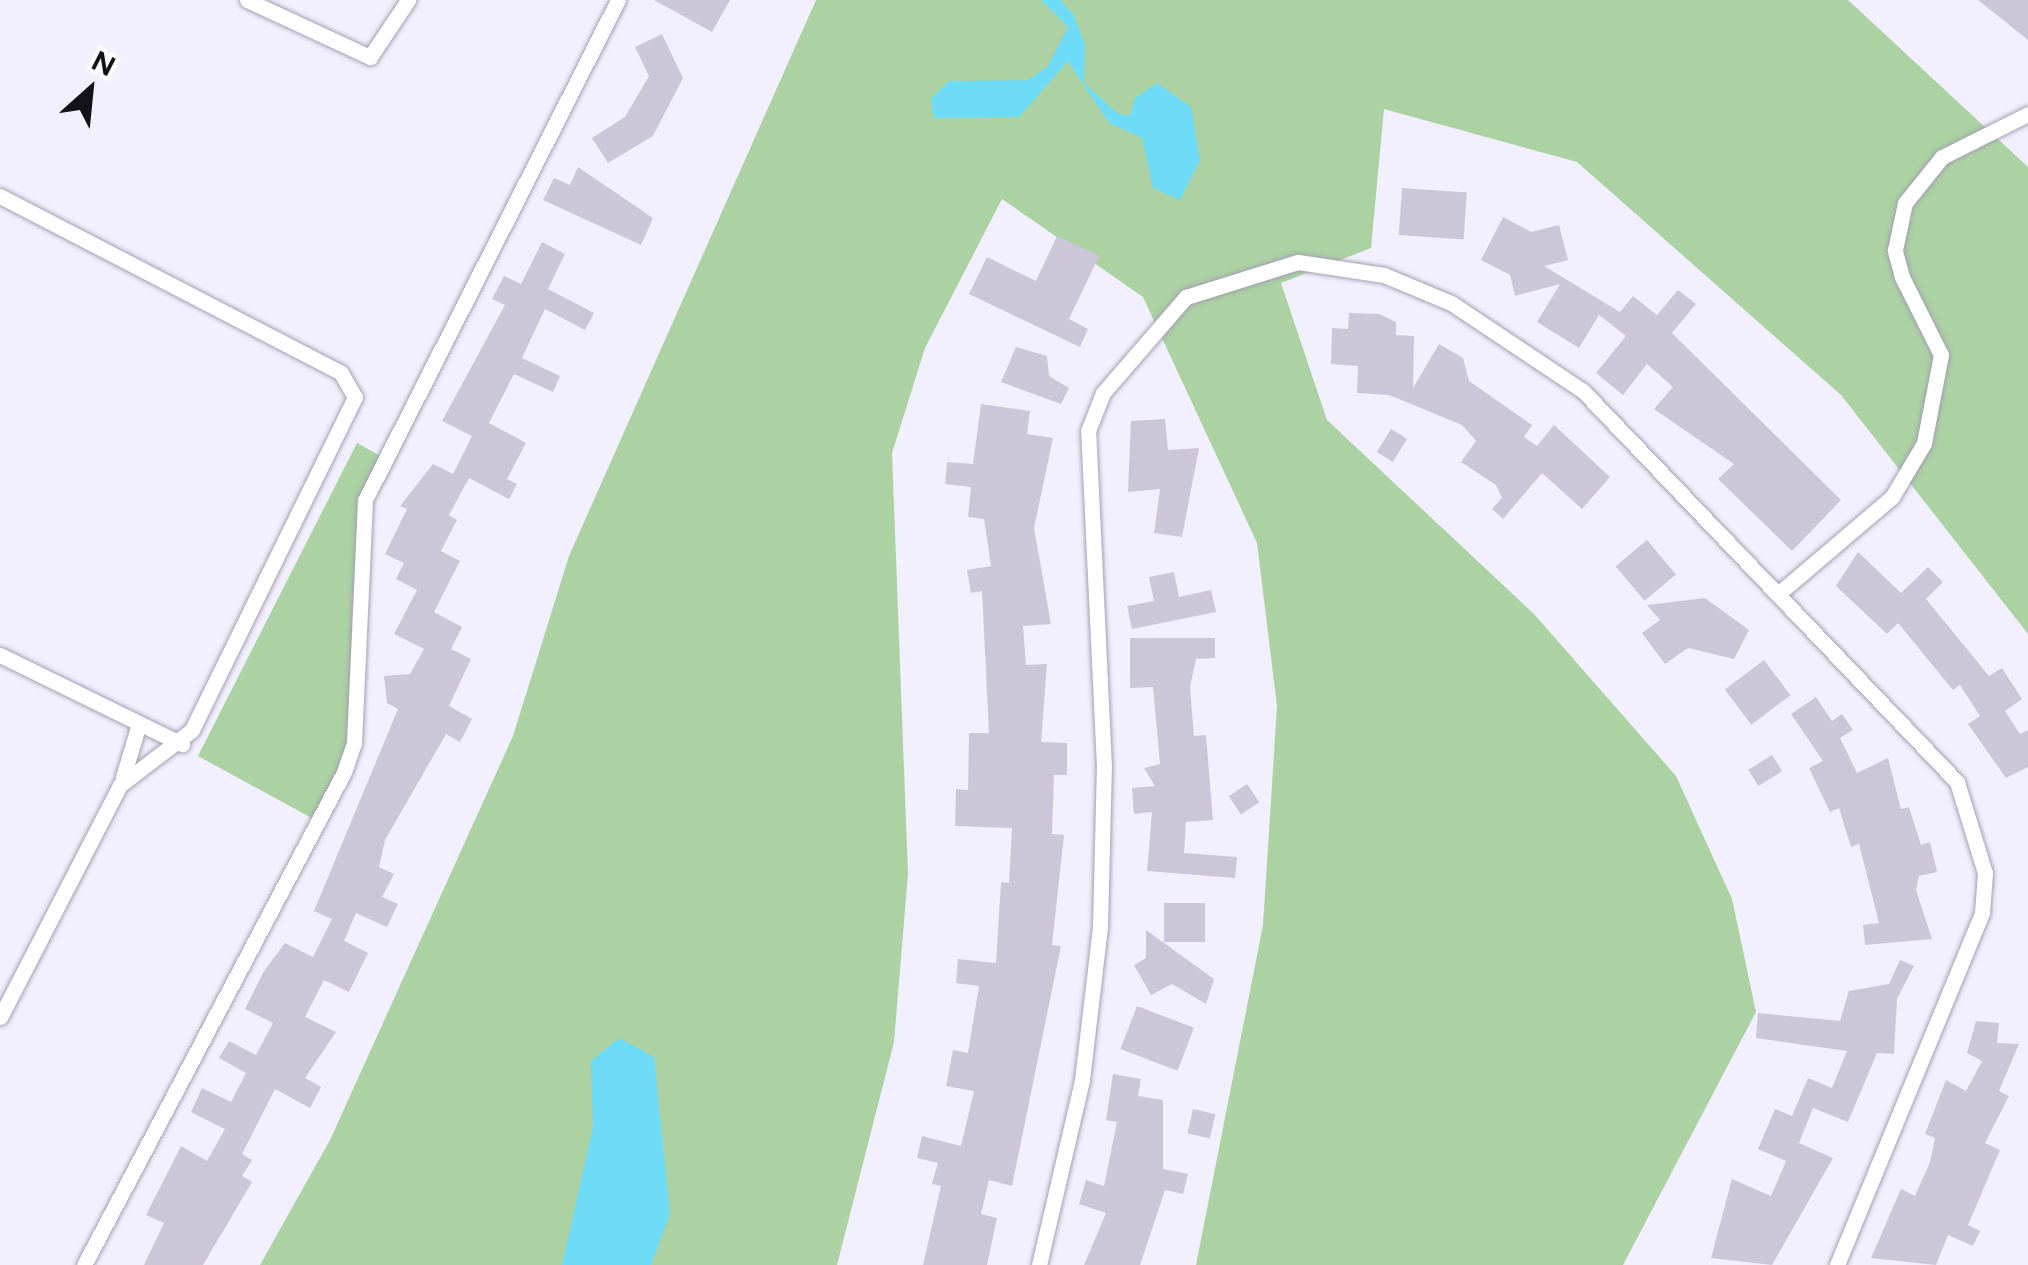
<!DOCTYPE html>
<html>
<head>
<meta charset="utf-8">
<style>
  body { margin:0 }
  #map { position:relative; width:2028px; height:1265px; overflow:hidden; background:#f2effe; font-family:Figtree,sans-serif }
  div>[style] { position:absolute }
  .green>* { inset:0; background:#acd1a3 }
  .water>* { inset:0; background:#6edbf7 }
  .building>* { inset:0; background:#cbc7d9; transform-origin:0 0 }
  .roads { filter:drop-shadow(0 0 2px #a4a0b1) drop-shadow(0 0 2px #a4a0b1) }
  .minor>* { height:15px; margin:-7.5px; padding:0 7.5px; transform-origin:7.5px; border-radius:7.5px; background:#fff }
  span { translate:-50% -50%; white-space:nowrap; text-align:center; line-height:1.15; -webkit-text-stroke:8px #fff; paint-order:stroke }
  .north { position:absolute; left:40px; top:40px; width:100px; height:100px; -webkit-text-stroke:8px #fff; paint-order:stroke; rotate:27deg; font-size:28px; font-weight:700; line-height:40px; text-align:center; color:#131218 }
  .north::after { content:''; display:block; margin:auto; width:35px; height:45px; background:#131218; clip-path:polygon(50% 0,100% 100%,50% 72%,0 100%) }
</style>
</head>
<body>
<div id="map">
  <div class="green">
    <div style="clip-path:polygon(816px 0,1848px 0,2028px 167px,2028px 634px,1841px 395px,1577px 162px,1384px 109px,1371px 248px,1281px 283px,1327px 420px,1534px 614px,1676px 776px,1732px 899px,1756px 1012px,1623px 1265px,1196px 1265px,1263px 925px,1277px 706px,1257px 543px,1143px 297px,1002px 199px,925px 348px,892px 453px,908px 874px,894px 1042px,837px 1265px,260px 1265px,330px 1140px,513px 736px,569px 556px)"></div>
    <div style="clip-path:polygon(357px 443px,384px 458px,365px 500px,354px 743px,319px 822px,198px 756px)"></div>
  </div>
  <div class="water">
    <div style="clip-path:polygon(1041px 0,1060px 0,1073px 14px,1085px 44px,1084px 83px,1117px 113px,1130px 116px,1135px 98px,1157px 83px,1191px 107px,1200px 160px,1180px 200px,1153px 188px,1142px 138px,1109px 123px,1068px 61px,1019px 117px,934px 118px,931px 99px,949px 81px,1028px 80px,1048px 66px,1068px 27px)"></div>
    <div style="clip-path:polygon(619px 1038px,654px 1057px,670px 1214px,651px 1265px,562px 1265px,593px 1127px,591px 1061px)"></div>
  </div>
  <div class="building">
    <div style="clip-path:polygon(654px 0,730px 0,712px 32px)"></div>
    <div style="clip-path:polygon(1978px 0,2028px 0,2028px 40px)"></div>
    <div style="clip-path:polygon(662px 34px,683px 78px,653px 136px,608px 163px,592px 138px,625px 117px,649px 76px,635px 47px)"></div>
    <div style="clip-path:polygon(578px 167px,653px 218px,641px 245px,543px 200px,554px 178px,570px 185px)"></div>
    <div style="left:1402px;top:188px;width:65px;height:47px;rotate:4deg"></div>
    <div style="clip-path:polygon(1503px 217px,1531px 232px,1559px 225px,1568px 260px,1544px 266px,1620px 312px,1633px 296px,1657px 315px,1678px 290px,1696px 304px,1672px 333px,1841px 500px,1792px 551px,1718px 479px,1734px 464px,1654px 409px,1673px 387px,1647px 364px,1623px 395px,1596px 373px,1626px 336px,1599px 315px,1579px 348px,1537px 322px,1560px 284px,1515px 296px,1510px 275px,1481px 260px)"></div>
    <div style="clip-path:polygon(1057px 236px,1099px 256px,1069px 319px,1088px 329px,1080px 347px,969px 294px,987px 257px,1036px 281px)"></div>
    <div style="clip-path:polygon(542px 242px,565px 254px,548px 289px,594px 313px,585px 330px,545px 309px,522px 358px,560px 376px,553px 392px,514px 374px,489px 423px,526px 443px,507px 479px,517px 484px,509px 499px,469px 478px,449px 515px,457px 520px,441px 551px,460px 561px,434px 612px,462px 627px,451px 649px,471px 659px,449px 706px,472px 719px,460px 742px,446px 734px,385px 840px,379px 867px,394px 874px,382px 897px,398px 904px,387px 927px,356px 913px,344px 941px,368px 953px,349px 992px,324px 980px,305px 1017px,336px 1032px,305px 1078px,321px 1087px,310px 1108px,275px 1089px,242px 1154px,252px 1160px,242px 1176px,252px 1182px,203px 1265px,144px 1265px,164px 1223px,146px 1215px,181px 1146px,207px 1161px,225px 1129px,191px 1112px,202px 1088px,231px 1102px,246px 1073px,219px 1058px,229px 1041px,256px 1055px,273px 1023px,245px 1009px,264px 971px,285px 943px,313px 957px,332px 919px,314px 911px,398px 709px,387px 703px,384px 676px,410px 674px,424px 649px,394px 634px,417px 590px,396px 579px,404px 563px,385px 554px,407px 509px,400px 506px,433px 464px,453px 474px,472px 436px,442px 421px,505px 305px,492px 299px,504px 276px,521px 284px)"></div>
    <div style="clip-path:polygon(1349px 313px,1379px 314px,1396px 322px,1396px 335px,1414px 336px,1413px 388px,1439px 344px,1463px 358px,1469px 381px,1532px 425px,1524px 437px,1537px 446px,1554px 425px,1610px 477px,1582px 509px,1542px 473px,1503px 519px,1492px 509px,1502px 498px,1496px 485px,1461px 462px,1476px 441px,1462px 425px,1389px 395px,1357px 393px,1358px 366px,1331px 364px,1332px 328px,1348px 329px)"></div>
    <div style="clip-path:polygon(1016px 347px,1047px 356px,1049px 376px,1069px 388px,1061px 404px,1001px 382px)"></div>
    <div style="clip-path:polygon(981px 404px,1030px 411px,1027px 434px,1053px 438px,1034px 528px,1051px 624px,1023px 626px,1026px 665px,1047px 664px,1041px 742px,1067px 743px,1067px 775px,1054px 775px,1052px 834px,1064px 835px,1052px 945px,1061px 946px,1012px 1186px,989px 1180px,981px 1214px,997px 1218px,987px 1265px,923px 1265px,941px 1186px,932px 1184px,938px 1163px,917px 1158px,922px 1136px,961px 1146px,974px 1091px,946px 1086px,953px 1050px,968px 1053px,979px 986px,956px 983px,958px 959px,996px 963px,1001px 882px,1009px 883px,1012px 828px,955px 826px,956px 789px,968px 790px,969px 733px,989px 733px,982px 591px,971px 593px,967px 570px,991px 566px,984px 519px,968px 517px,971px 487px,945px 484px,947px 462px,973px 464px)"></div>
    <div style="clip-path:polygon(1165px 419px,1168px 450px,1199px 448px,1182px 537px,1154px 533px,1160px 489px,1128px 492px,1131px 421px)"></div>
    <div style="left:1391px;top:429px;width:19px;height:27px;rotate:32deg"></div>
    <div style="left:1647px;top:540px;width:45px;height:41px;rotate:50deg"></div>
    <div style="clip-path:polygon(1858px 552px,1901px 593px,1928px 567px,1943px 582px,1926px 599px,1989px 676px,2002px 668px,2022px 699px,2005px 711px,2020px 734px,2028px 730px,2028px 767px,2006px 778px,1968px 724px,1980px 716px,1960px 685px,1953px 690px,1898px 623px,1887px 634px,1836px 586px)"></div>
    <div style="clip-path:polygon(1174px 572px,1179px 597px,1211px 590px,1216px 612px,1132px 629px,1127px 606px,1154px 601px,1149px 577px)"></div>
    <div style="clip-path:polygon(1705px 598px,1749px 630px,1734px 659px,1688px 648px,1665px 664px,1642px 633px,1660px 620px,1647px 605px)"></div>
    <div style="clip-path:polygon(1130px 638px,1215px 638px,1215px 658px,1196px 659px,1190px 687px,1194px 736px,1206px 735px,1213px 820px,1186px 822px,1184px 853px,1237px 857px,1235px 878px,1147px 871px,1152px 812px,1134px 814px,1132px 788px,1155px 786px,1144px 768px,1160px 764px,1153px 687px,1130px 688px)"></div>
    <div style="left:1764px;top:660px;width:44px;height:49px;rotate:53deg"></div>
    <div style="clip-path:polygon(1816px 697px,1832px 721px,1842px 714px,1853px 730px,1840px 738px,1857px 773px,1888px 758px,1901px 809px,1909px 807px,1921px 845px,1930px 842px,1937px 872px,1919px 876px,1916px 890px,1932px 939px,1865px 945px,1863px 925px,1879px 923px,1859px 844px,1851px 847px,1839px 808px,1830px 812px,1809px 768px,1823px 761px,1791px 714px)"></div>
    <div style="left:1772px;top:755px;width:19px;height:28px;rotate:58deg"></div>
    <div style="left:1247px;top:784px;width:22px;height:22px;rotate:56deg"></div>
    <div style="left:1164px;top:903px;width:41px;height:39px"></div>
    <div style="clip-path:polygon(1146px 930px,1214px 979px,1206px 1004px,1172px 984px,1151px 995px,1134px 965px,1146px 958px)"></div>
    <div style="clip-path:polygon(1900px 960px,1914px 966px,1897px 999px,1894px 1054px,1877px 1053px,1848px 1122px,1813px 1108px,1799px 1143px,1833px 1158px,1772px 1265px,1711px 1258px,1732px 1179px,1771px 1196px,1786px 1161px,1758px 1149px,1775px 1109px,1792px 1116px,1808px 1078px,1832px 1088px,1847px 1051px,1756px 1038px,1758px 1013px,1840px 1021px,1849px 991px,1889px 984px)"></div>
    <div style="left:1137px;top:1006px;width:61px;height:46px;rotate:21deg"></div>
    <div style="clip-path:polygon(1976px 1021px,1999px 1023px,1997px 1043px,2019px 1044px,1999px 1091px,2009px 1096px,1985px 1143px,2000px 1150px,1968px 1225px,1980px 1231px,1973px 1246px,1948px 1235px,1936px 1265px,1871px 1258px,1901px 1189px,1915px 1196px,1930px 1162px,1935px 1138px,1925px 1134px,1946px 1080px,1966px 1091px,1982px 1061px,1967px 1053px)"></div>
    <div style="clip-path:polygon(1113px 1074px,1141px 1079px,1138px 1096px,1163px 1100px,1163px 1169px,1188px 1174px,1183px 1194px,1165px 1190px,1140px 1265px,1084px 1265px,1106px 1213px,1079px 1204px,1086px 1180px,1104px 1186px,1117px 1122px,1106px 1120px)"></div>
    <div style="left:1193px;top:1109px;width:23px;height:25px;rotate:13deg"></div>
  </div>
  <div class="roads">
    <div class="minor">
      <div style="left:247px;top:0;width:136px;rotate:24.9deg"></div>
      <div style="left:370px;top:57px;width:69px;rotate:-56.3deg"></div>
      <div style="left:0;top:196px;width:384px;rotate:27.4deg"></div>
      <div style="left:341px;top:373px;width:28px;rotate:60deg"></div>
      <div style="left:355px;top:397px;width:371px;rotate:116.1deg"></div>
      <div style="left:192px;top:730px;width:91px;rotate:142.6deg"></div>
      <div style="left:120px;top:785px;width:261px;rotate:117.3deg"></div>
      <div style="left:1778px;top:594px;width:150px;rotate:-40.4deg"></div>
      <div style="left:1892px;top:497px;width:63px;rotate:-59.3deg"></div>
      <div style="left:1924px;top:443px;width:90px;rotate:-79.1deg"></div>
      <div style="left:1941px;top:355px;width:87px;rotate:-116.6deg"></div>
      <div style="left:1902px;top:277px;width:28px;rotate:-105deg"></div>
      <div style="left:1895px;top:250px;width:48px;rotate:-78deg"></div>
      <div style="left:1905px;top:203px;width:59px;rotate:-51.2deg"></div>
      <div style="left:1942px;top:157px;width:96px;rotate:-26.6deg"></div>
      <div style="left:0;top:655px;width:203px;rotate:26.1deg"></div>
      <div style="left:123px;top:777px;width:55px;rotate:-73.2deg"></div>
      <div style="left:84px;top:1265px;width:557px;rotate:-62.19deg"></div>
      <div style="left:344px;top:772px;width:31px;rotate:-71deg"></div>
      <div style="left:354px;top:743px;width:243px;rotate:-87.4deg"></div>
      <div style="left:365px;top:500px;width:560px;rotate:-63.16deg"></div>
      <div style="left:1039px;top:1265px;width:190px;rotate:-76.9deg"></div>
      <div style="left:1082px;top:1080px;width:154px;rotate:-83.3deg"></div>
      <div style="left:1100px;top:927px;width:160px;rotate:-88.6deg"></div>
      <div style="left:1104px;top:767px;width:336px;rotate:-92.7deg"></div>
      <div style="left:1088px;top:431px;width:41px;rotate:-68.5deg"></div>
      <div style="left:1103px;top:393px;width:127px;rotate:-49.2deg"></div>
      <div style="left:1186px;top:297px;width:117px;rotate:-17.4deg"></div>
      <div style="left:1298px;top:262px;width:87px;rotate:8.6deg"></div>
      <div style="left:1384px;top:275px;width:73px;rotate:22.7deg"></div>
      <div style="left:1451px;top:303px;width:159px;rotate:33.7deg"></div>
      <div style="left:1583px;top:391px;width:541px;rotate:46.27deg"></div>
      <div style="left:1957px;top:782px;width:95px;rotate:72.9deg"></div>
      <div style="left:1985px;top:873px;width:40px;rotate:94.3deg"></div>
      <div style="left:1982px;top:913px;width:381px;rotate:112.4deg"></div>
    </div>
  </div>
  <div class="north">N</div>
</div>
</body>
</html>
